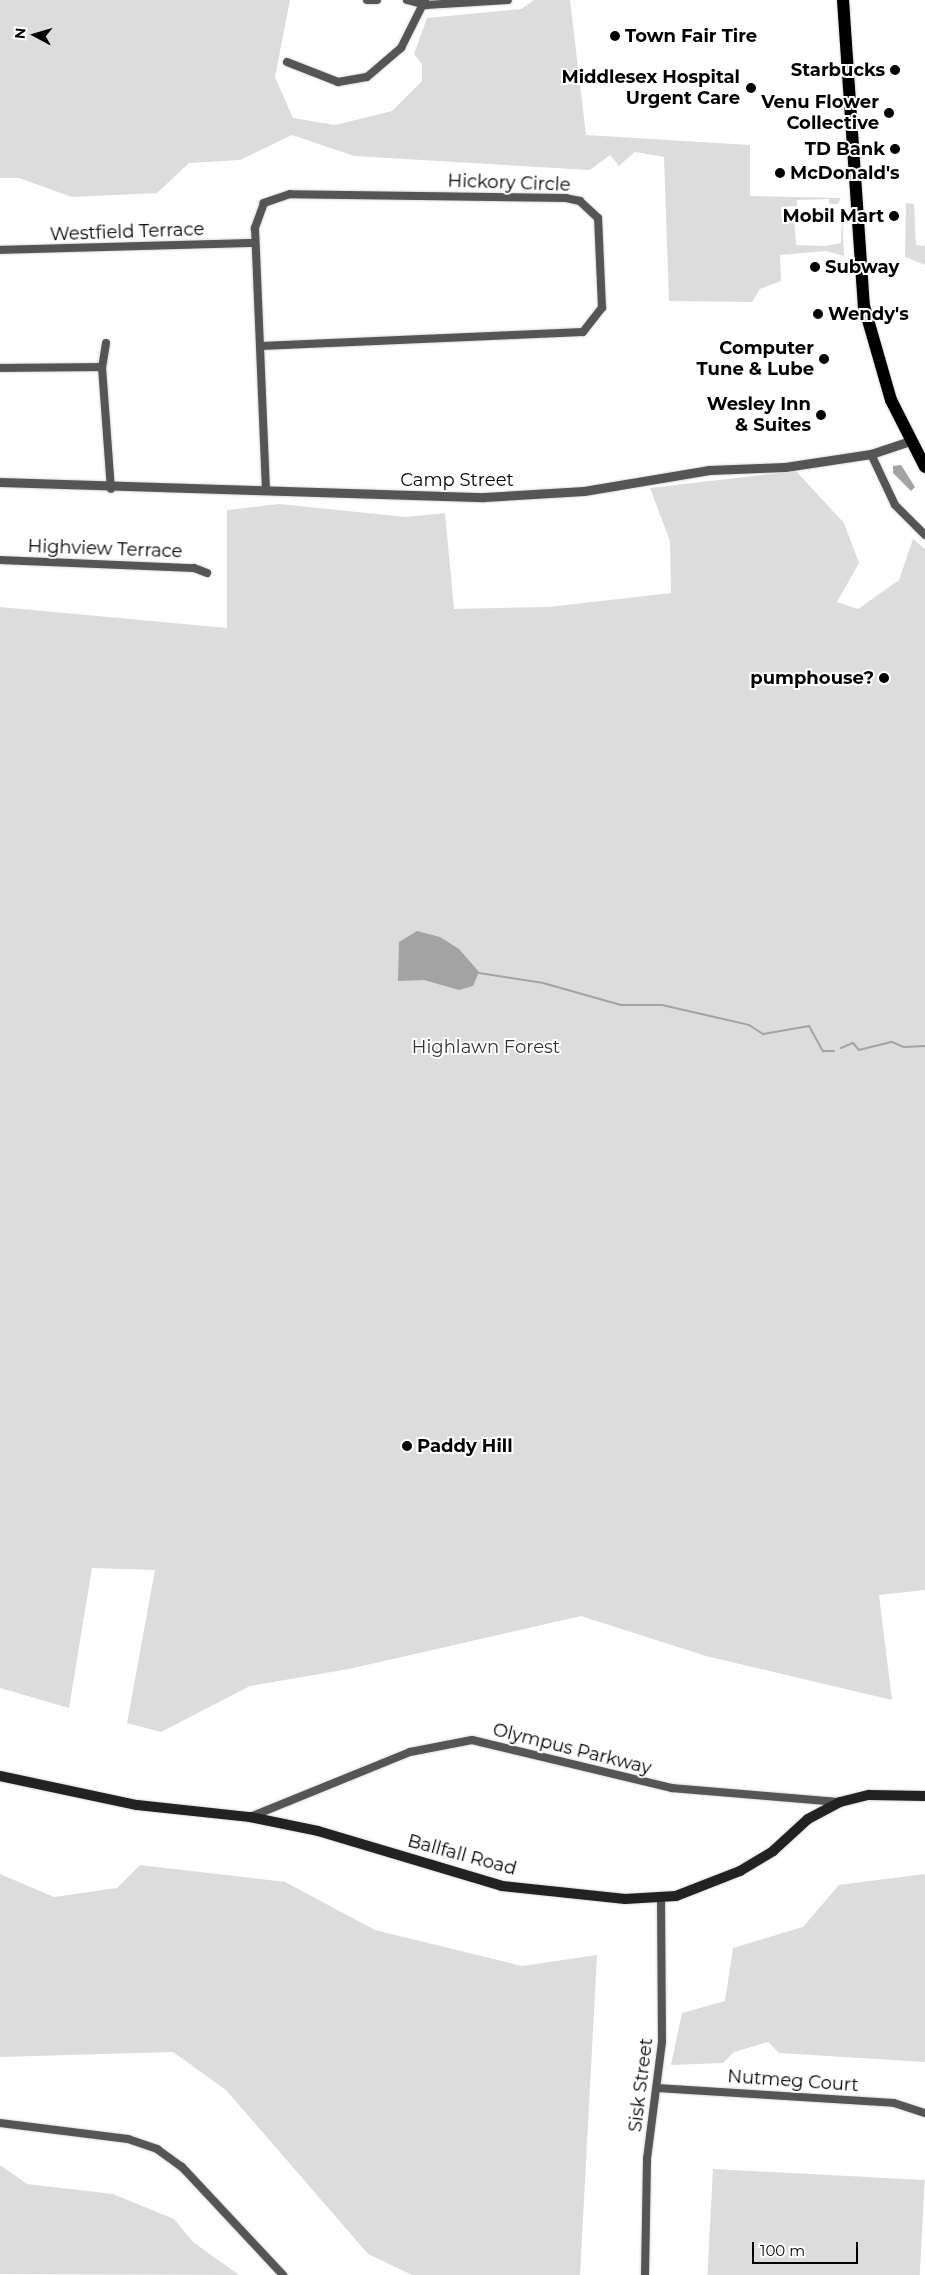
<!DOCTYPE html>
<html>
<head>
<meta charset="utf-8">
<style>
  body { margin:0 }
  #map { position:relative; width:925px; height:2275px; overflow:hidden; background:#fff; font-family:Montserrat,sans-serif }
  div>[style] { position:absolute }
  .green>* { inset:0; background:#dcdcdc; transform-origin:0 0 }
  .water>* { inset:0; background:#a3a3a3 }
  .stream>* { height:2px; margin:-1px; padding:0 1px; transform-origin:1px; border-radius:1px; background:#a3a3a3 }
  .roads { filter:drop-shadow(0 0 1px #dbdbdb) drop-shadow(0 0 1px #dbdbdb) }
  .minor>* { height:8px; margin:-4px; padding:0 4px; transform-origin:4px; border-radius:4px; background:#555 }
  .tertiary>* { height:9px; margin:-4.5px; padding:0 4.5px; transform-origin:4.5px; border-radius:4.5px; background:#555 }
  .secondary>* { height:10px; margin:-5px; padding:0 5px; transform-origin:5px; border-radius:5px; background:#222 }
  .trunk>* { height:12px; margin:-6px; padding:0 6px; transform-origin:6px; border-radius:6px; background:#000 }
  .dots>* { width:14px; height:14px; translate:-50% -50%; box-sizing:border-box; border:2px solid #fff; border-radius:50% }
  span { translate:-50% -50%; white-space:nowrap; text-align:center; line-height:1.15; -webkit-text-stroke:4px #fff; paint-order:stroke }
  .poi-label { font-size:18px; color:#000; font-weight:700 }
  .left { translate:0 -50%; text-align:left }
  .right { translate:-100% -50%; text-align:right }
  .street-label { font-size:18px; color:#000 }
  .park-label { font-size:18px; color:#333 }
  .north { position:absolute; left:10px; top:10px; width:50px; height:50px; -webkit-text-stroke:4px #fff; paint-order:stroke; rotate:276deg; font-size:14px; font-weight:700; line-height:20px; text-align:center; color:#000 }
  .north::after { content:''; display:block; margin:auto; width:18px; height:22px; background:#000; clip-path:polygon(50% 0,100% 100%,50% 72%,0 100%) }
  .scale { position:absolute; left:752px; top:2242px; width:106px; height:22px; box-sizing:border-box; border:2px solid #000; border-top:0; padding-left:6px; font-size:15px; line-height:18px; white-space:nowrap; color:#000; -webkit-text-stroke:4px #fff; paint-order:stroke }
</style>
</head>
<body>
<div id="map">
  <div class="green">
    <div style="clip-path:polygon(0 0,290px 0,275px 77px,293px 118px,335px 125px,392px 111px,422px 81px,422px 64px,414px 54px,427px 18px,521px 9px,534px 0,570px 0,586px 135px,750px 145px,750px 196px,841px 198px,838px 204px,829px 204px,829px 199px,797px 200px,797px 206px,781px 207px,781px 217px,787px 223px,794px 216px,796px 245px,825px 246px,841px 243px,842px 214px,844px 256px,826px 251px,780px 255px,781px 281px,760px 289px,752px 302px,669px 301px,664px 157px,635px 152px,619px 166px,610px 155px,590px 170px,354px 156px,292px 135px,240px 160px,189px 163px,157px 193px,72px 197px,19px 178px,0 178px)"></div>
    <div style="clip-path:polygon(906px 203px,914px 204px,916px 245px,925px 246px,925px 265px,905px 257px)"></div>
    <div style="clip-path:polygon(796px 471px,844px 523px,859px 563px,837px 602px,858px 609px,899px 580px,913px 539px,925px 549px,925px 1590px,879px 1595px,892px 1700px,706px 1656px,581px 1616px,349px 1669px,250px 1686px,161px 1732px,127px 1723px,155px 1570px,92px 1568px,69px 1708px,0 1688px,0 607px,227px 628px,227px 510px,279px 504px,406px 517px,445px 513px,454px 609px,549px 607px,671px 593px,670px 541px,650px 488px)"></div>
    <div style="clip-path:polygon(140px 1865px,285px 1882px,375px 1930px,522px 1966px,597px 1955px,580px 2275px,412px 2275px,368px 2254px,226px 2090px,173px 2052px,0 2057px,0 1874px,54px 1897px,117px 1888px)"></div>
    <div style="clip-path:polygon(925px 1874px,925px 2062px,779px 2053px,768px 2042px,734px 2052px,723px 2063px,671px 2065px,682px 2013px,725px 2001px,733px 1948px,803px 1927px,839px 1885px)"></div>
    <div style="clip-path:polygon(0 2165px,27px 2184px,113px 2194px,174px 2219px,193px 2242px,239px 2275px,0 2274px)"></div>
    <div style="left:713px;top:2169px;width:212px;height:106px;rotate:3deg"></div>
  </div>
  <div class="water">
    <div style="clip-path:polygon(901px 465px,915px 487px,911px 491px,893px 473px,893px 466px)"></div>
    <div style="clip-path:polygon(417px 931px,440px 937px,459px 949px,479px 972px,473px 986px,459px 990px,424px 980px,398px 981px,399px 942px)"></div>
  </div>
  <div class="stream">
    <div style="left:479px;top:973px;width:65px;rotate:8.9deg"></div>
    <div style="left:543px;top:983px;width:81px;rotate:15.8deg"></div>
    <div style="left:621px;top:1005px;width:41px"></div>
    <div style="left:662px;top:1005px;width:89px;rotate:12.9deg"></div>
    <div style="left:749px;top:1025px;width:17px;rotate:33deg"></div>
    <div style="left:763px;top:1034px;width:47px;rotate:-9.9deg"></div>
    <div style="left:809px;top:1026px;width:29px;rotate:61deg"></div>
    <div style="left:823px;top:1051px;width:11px"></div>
    <div style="left:841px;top:1048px;width:13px;rotate:-23deg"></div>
    <div style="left:853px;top:1043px;width:9px;rotate:49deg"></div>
    <div style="left:859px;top:1050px;width:34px;rotate:-14deg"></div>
    <div style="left:892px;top:1042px;width:13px;rotate:23deg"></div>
    <div style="left:904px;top:1047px;width:21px;rotate:-3deg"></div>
  </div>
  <div class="roads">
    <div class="minor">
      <div style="left:367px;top:0;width:10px"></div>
      <div style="left:407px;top:0;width:20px;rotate:15deg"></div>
      <div style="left:426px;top:5px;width:82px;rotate:-3.5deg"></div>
      <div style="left:287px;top:62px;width:55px;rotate:21.4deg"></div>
      <div style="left:338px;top:82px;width:29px;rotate:-10deg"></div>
      <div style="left:367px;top:77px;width:45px;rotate:-40.5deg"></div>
      <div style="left:401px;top:48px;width:54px;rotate:-63.4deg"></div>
      <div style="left:0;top:250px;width:255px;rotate:-1.6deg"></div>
      <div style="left:106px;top:343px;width:24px;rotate:99deg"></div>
      <div style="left:102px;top:367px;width:122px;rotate:85.8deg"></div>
      <div style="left:261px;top:346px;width:322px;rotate:-2.5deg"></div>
      <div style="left:583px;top:332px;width:31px;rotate:-52deg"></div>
      <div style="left:602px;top:308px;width:90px;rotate:-92.5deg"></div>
      <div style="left:598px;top:218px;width:25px;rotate:-137deg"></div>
      <div style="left:580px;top:201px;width:14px;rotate:-168deg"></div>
      <div style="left:566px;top:198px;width:276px;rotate:-179.2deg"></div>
      <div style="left:290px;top:194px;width:28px;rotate:161deg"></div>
      <div style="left:264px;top:203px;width:27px;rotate:110deg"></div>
      <div style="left:255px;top:228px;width:262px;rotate:87.6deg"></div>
      <div style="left:0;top:368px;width:102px;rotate:-0.6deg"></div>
      <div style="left:871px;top:454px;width:56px;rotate:64.8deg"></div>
      <div style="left:895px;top:505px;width:42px;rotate:45deg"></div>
      <div style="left:0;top:560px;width:194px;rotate:2.4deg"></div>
      <div style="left:194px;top:568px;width:14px;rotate:21deg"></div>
      <div style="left:250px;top:1817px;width:173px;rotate:-22.1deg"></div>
      <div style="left:410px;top:1752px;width:63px;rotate:-11deg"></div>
      <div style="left:472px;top:1740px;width:206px;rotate:13.5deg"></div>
      <div style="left:672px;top:1788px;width:169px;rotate:4.8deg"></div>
      <div style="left:657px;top:2088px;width:237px;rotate:3.6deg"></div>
      <div style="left:894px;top:2103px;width:33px;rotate:18deg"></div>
      <div style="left:0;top:2123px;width:129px;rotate:7.1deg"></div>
      <div style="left:128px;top:2139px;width:31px;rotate:19deg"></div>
      <div style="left:157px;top:2149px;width:31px;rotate:36deg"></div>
      <div style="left:182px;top:2167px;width:148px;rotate:46.9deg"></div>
      <div style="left:645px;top:2275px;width:116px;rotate:-89deg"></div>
      <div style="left:647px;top:2159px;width:118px;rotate:-82.7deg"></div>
      <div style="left:662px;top:2042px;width:144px;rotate:-90.4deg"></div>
    </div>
    <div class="tertiary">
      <div style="left:0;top:482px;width:484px;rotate:1.8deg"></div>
      <div style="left:484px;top:497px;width:100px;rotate:-3.4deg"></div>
      <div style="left:584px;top:491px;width:127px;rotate:-9.5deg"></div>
      <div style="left:709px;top:470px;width:76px;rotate:-2.3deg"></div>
      <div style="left:785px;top:467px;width:87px;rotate:-8.6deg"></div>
      <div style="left:871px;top:454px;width:41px;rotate:-18.4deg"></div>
    </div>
    <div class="secondary">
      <div style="left:0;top:1776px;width:140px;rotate:12deg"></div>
      <div style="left:137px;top:1805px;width:114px;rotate:6.1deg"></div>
      <div style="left:250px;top:1817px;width:69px;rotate:11.6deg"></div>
      <div style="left:318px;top:1831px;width:192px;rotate:16.6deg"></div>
      <div style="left:502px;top:1886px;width:124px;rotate:6deg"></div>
      <div style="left:625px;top:1899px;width:51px;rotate:-3.4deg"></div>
      <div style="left:676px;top:1896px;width:69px;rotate:-21.3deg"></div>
      <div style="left:740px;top:1871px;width:39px;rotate:-31deg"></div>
      <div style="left:773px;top:1851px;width:47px;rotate:-42.4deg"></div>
      <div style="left:808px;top:1819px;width:36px;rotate:-28deg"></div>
      <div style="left:840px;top:1802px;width:30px;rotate:-14deg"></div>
      <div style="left:869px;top:1795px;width:56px;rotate:1deg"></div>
    </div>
    <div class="trunk">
      <div style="left:843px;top:0;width:307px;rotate:86.1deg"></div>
      <div style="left:864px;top:306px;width:98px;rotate:74deg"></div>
      <div style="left:891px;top:400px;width:75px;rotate:63.1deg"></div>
    </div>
  </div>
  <div class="dots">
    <div style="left:615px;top:36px;background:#000"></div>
    <div style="left:895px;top:70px;background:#000"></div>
    <div style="left:751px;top:88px;background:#000"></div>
    <div style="left:889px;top:113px;background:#000"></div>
    <div style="left:895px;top:149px;background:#000"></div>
    <div style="left:780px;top:173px;background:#000"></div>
    <div style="left:894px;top:216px;background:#000"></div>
    <div style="left:815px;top:267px;background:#000"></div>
    <div style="left:818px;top:314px;background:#000"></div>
    <div style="left:824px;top:359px;background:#000"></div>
    <div style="left:821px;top:415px;background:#000"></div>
    <div style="left:884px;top:678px;background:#000"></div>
    <div style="left:407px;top:1446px;background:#000"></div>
  </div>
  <div class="poi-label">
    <span class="left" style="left:625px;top:36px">Town Fair Tire</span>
    <span class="right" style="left:885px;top:70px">Starbucks</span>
    <span class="right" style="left:740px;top:88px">Middlesex Hospital<br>Urgent Care</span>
    <span class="right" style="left:879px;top:113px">Venu Flower<br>Collective</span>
    <span class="right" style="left:885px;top:149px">TD Bank</span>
    <span class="left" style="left:790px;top:173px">McDonald's</span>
    <span class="right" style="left:884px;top:216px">Mobil Mart</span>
    <span class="left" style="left:825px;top:267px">Subway</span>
    <span class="left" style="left:828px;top:314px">Wendy's</span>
    <span class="right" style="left:814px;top:359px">Computer<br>Tune &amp; Lube</span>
    <span class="right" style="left:811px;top:415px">Wesley Inn<br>&amp; Suites</span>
    <span class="right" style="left:874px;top:678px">pumphouse?</span>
    <span class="left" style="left:417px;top:1446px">Paddy Hill</span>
  </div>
  <div class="street-label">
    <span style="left:509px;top:183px;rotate:2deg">Hickory Circle</span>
    <span style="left:127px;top:232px;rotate:-2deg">Westfield Terrace</span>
    <span style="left:457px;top:480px">Camp Street</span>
    <span style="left:105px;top:549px;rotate:2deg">Highview Terrace</span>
    <span style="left:572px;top:1749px;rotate:14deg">Olympus Parkway</span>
    <span style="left:462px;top:1855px;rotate:15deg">Ballfall Road</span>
    <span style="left:793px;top:2081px;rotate:4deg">Nutmeg Court</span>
    <span style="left:641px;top:2085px;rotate:-83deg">Sisk Street</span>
  </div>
  <div class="park-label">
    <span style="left:486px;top:1047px">Highlawn Forest</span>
  </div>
  <div class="north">N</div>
  <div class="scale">100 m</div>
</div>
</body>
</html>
